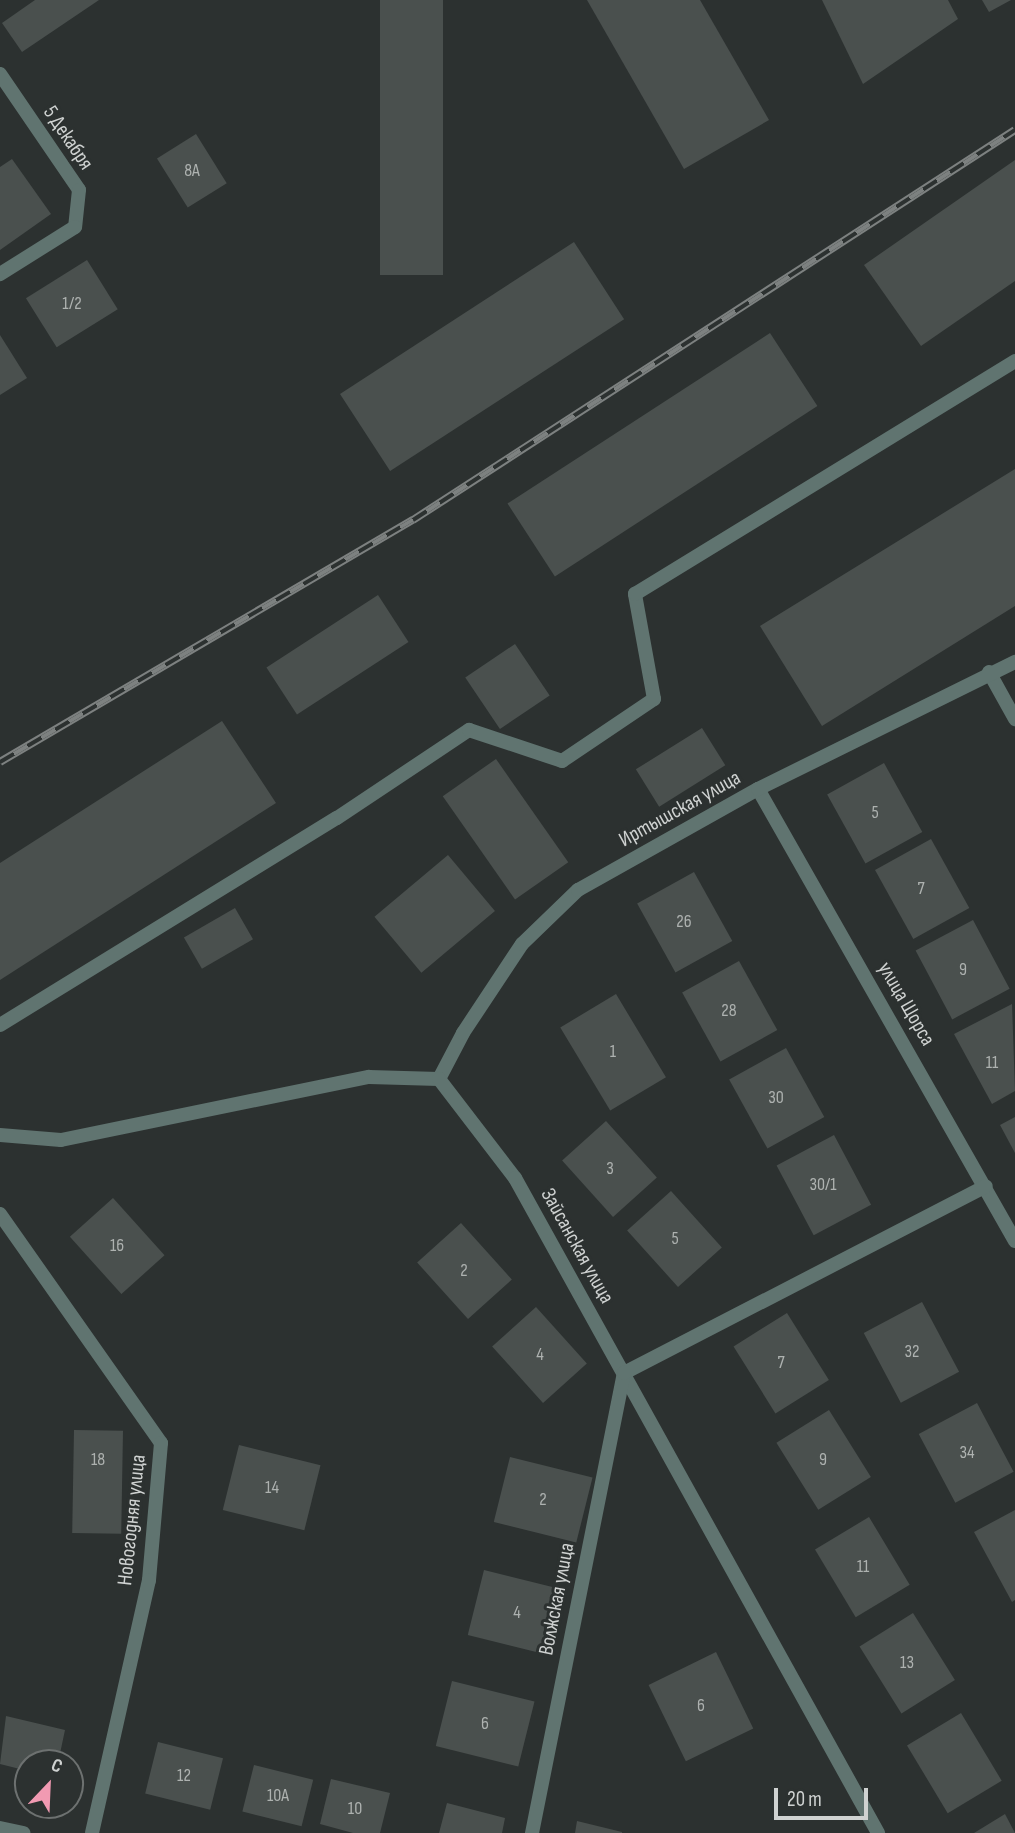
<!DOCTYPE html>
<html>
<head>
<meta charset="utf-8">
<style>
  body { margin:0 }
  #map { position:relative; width:1015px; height:1833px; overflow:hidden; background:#2c3130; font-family:"Sofia Sans Condensed",sans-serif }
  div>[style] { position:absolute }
  .building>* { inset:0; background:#4a504e; transform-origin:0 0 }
  .service>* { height:14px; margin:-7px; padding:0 7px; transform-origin:7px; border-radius:7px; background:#607470 }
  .minor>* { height:14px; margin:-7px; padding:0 7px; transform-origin:7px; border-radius:7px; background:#607470 }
  .rail>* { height:8px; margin-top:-4px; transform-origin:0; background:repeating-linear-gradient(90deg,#2c3130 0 16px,#7d8180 0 32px); box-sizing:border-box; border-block:2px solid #7d8180 }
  span { translate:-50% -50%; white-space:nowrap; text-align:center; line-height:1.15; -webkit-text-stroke:6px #2c3130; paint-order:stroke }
  .number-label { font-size:18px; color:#aeb2b0 }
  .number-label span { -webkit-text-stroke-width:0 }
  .street-label { font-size:21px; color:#cfd2d1 }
  .north { position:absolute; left:14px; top:1749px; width:70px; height:70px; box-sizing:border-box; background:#2c3130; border:2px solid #6d7170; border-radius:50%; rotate:23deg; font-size:19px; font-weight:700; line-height:28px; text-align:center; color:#cfd2d1 }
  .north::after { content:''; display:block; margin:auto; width:24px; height:32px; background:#f19ab2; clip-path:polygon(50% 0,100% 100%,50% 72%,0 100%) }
  .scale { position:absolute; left:774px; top:1788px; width:94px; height:32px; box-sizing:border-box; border:4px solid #cfd2d1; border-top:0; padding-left:9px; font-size:21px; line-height:24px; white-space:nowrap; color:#cfd2d1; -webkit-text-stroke:5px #2c3130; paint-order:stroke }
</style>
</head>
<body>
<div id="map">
  <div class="building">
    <div style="clip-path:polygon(35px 0,99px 0,22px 52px,2px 23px)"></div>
    <div style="left:380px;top:0;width:63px;height:275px"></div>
    <div style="clip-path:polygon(587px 0,700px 0,769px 120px,684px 169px)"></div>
    <div style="clip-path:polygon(822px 0,948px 0,958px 19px,863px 84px)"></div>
    <div style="clip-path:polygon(982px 0,1011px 0,989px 12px)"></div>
    <div style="left:196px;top:134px;width:58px;height:46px;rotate:58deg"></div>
    <div style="clip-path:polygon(12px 159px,51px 214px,0 250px,0 167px)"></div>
    <div style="clip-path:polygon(1015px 160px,1015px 281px,921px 346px,864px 265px)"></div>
    <div style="left:574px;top:242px;width:92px;height:279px;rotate:57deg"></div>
    <div style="left:87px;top:260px;width:58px;height:72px;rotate:58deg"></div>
    <div style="left:770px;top:333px;width:87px;height:313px;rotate:57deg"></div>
    <div style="clip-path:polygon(0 335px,27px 378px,0 395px)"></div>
    <div style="clip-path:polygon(1015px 469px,1015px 606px,822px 726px,760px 626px)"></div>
    <div style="left:378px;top:595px;width:56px;height:133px;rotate:57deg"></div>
    <div style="left:515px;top:644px;width:62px;height:60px;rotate:56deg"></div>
    <div style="clip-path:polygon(222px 721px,276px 803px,0 980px,0 863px)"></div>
    <div style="left:702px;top:728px;width:44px;height:78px;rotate:58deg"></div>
    <div style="left:496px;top:759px;width:126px;height:65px;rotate:55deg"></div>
    <div style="left:884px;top:763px;width:79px;height:65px;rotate:61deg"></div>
    <div style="left:931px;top:839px;width:79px;height:64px;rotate:61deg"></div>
    <div style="left:448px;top:855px;width:73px;height:96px;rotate:50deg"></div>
    <div style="left:694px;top:872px;width:79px;height:65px;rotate:61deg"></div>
    <div style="left:235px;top:908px;width:36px;height:59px;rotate:60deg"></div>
    <div style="left:973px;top:920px;width:78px;height:65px;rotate:62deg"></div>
    <div style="left:739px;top:961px;width:79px;height:65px;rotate:61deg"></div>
    <div style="left:616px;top:994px;width:97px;height:65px;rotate:59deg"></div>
    <div style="clip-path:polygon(1012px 1004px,1015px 1091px,992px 1104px,954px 1034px)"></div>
    <div style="left:786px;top:1048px;width:79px;height:65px;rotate:61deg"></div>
    <div style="clip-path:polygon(1015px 1117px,1015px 1153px,1000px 1125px)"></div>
    <div style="left:606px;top:1121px;width:76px;height:59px;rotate:48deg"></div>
    <div style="left:834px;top:1135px;width:79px;height:65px;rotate:62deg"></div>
    <div style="left:671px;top:1191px;width:76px;height:59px;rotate:48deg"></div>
    <div style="left:113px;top:1198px;width:77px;height:58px;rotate:48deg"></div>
    <div style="left:461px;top:1223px;width:76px;height:59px;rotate:48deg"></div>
    <div style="left:922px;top:1302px;width:79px;height:66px;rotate:62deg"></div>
    <div style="left:536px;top:1307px;width:76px;height:59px;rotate:48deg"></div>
    <div style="left:787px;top:1313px;width:79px;height:63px;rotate:58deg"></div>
    <div style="left:977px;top:1403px;width:78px;height:66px;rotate:62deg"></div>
    <div style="left:829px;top:1410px;width:79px;height:62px;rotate:58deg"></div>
    <div style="left:74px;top:1430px;width:49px;height:103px;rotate:1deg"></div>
    <div style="left:239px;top:1445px;width:84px;height:67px;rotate:14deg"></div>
    <div style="left:510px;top:1457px;width:85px;height:67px;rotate:14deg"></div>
    <div style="clip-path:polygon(1015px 1510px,1015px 1600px,1012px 1602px,974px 1532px)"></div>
    <div style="left:869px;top:1517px;width:79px;height:63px;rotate:59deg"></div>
    <div style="left:484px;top:1570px;width:85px;height:67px;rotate:14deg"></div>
    <div style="left:913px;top:1613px;width:79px;height:63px;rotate:58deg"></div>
    <div style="left:716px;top:1652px;width:85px;height:75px;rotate:64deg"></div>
    <div style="left:452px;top:1681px;width:85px;height:67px;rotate:14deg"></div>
    <div style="left:961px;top:1713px;width:79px;height:63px;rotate:59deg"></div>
    <div style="clip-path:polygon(6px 1716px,65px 1730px,58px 1763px,28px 1763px,28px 1771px,0 1764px)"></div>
    <div style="left:158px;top:1742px;width:67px;height:53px;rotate:14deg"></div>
    <div style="left:254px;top:1765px;width:61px;height:48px;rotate:14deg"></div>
    <div style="clip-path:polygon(331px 1779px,390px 1793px,380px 1833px,353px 1833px,320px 1824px)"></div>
    <div style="clip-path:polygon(447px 1803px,505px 1818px,502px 1833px,439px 1833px)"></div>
    <div style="clip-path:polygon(1005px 1814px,1015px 1833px,974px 1833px)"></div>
    <div style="clip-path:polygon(577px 1821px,622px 1832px,622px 1833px,575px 1833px)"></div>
  </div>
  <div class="service">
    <div style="left:0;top:1025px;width:395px;rotate:-31.6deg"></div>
    <div style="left:337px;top:818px;width:159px;rotate:-33.7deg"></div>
    <div style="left:469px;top:730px;width:98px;rotate:18.4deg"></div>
    <div style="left:562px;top:761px;width:111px;rotate:-34deg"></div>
    <div style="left:654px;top:699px;width:107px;rotate:-100.3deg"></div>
    <div style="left:635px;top:594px;width:446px;rotate:-31.5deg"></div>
  </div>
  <div class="minor">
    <div style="left:0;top:74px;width:140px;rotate:55.7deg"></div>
    <div style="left:79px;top:190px;width:37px;rotate:96deg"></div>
    <div style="left:75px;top:227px;width:89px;rotate:147.9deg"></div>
    <div style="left:989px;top:672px;width:54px;rotate:61deg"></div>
    <div style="left:758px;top:789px;width:520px;rotate:60.38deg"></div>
    <div style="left:439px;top:1079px;width:52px;rotate:-62.4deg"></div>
    <div style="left:463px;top:1033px;width:107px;rotate:-56.5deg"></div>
    <div style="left:522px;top:944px;width:78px;rotate:-44deg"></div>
    <div style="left:578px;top:890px;width:206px;rotate:-29.3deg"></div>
    <div style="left:758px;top:789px;width:287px;rotate:-26.3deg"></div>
    <div style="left:0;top:1135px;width:61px;rotate:4.7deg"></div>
    <div style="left:61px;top:1140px;width:314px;rotate:-11.6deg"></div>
    <div style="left:369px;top:1077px;width:70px;rotate:1.6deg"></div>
    <div style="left:439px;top:1079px;width:125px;rotate:52.5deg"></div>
    <div style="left:515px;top:1178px;width:749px;rotate:61deg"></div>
    <div style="left:0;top:1214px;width:280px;rotate:54.9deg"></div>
    <div style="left:161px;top:1443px;width:138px;rotate:95deg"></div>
    <div style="left:149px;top:1580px;width:259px;rotate:102.7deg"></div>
    <div style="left:0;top:1828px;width:24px;rotate:12deg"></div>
    <div style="left:532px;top:1833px;width:469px;rotate:-78.7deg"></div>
    <div style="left:624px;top:1373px;width:407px;rotate:-27.3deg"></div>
  </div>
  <div class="rail">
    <div style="left:0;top:762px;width:479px;rotate:-30.4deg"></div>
    <div style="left:413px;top:520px;width:717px;rotate:-32.94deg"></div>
  </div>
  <div class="number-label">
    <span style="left:192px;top:171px">8А</span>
    <span style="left:72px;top:304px">1/2</span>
    <span style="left:875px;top:813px">5</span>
    <span style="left:921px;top:889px">7</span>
    <span style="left:684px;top:922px">26</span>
    <span style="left:963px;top:970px">9</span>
    <span style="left:729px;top:1011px">28</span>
    <span style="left:613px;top:1052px">1</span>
    <span style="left:992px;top:1063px">11</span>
    <span style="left:776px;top:1098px">30</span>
    <span style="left:610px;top:1169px">3</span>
    <span style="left:823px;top:1185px">30/1</span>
    <span style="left:675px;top:1239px">5</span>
    <span style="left:117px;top:1246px">16</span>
    <span style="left:464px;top:1271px">2</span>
    <span style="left:912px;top:1352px">32</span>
    <span style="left:540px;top:1355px">4</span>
    <span style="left:781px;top:1363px">7</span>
    <span style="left:967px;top:1453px">34</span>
    <span style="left:98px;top:1460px">18</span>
    <span style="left:823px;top:1460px">9</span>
    <span style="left:272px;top:1488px">14</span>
    <span style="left:543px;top:1500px">2</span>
    <span style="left:863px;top:1567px">11</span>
    <span style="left:517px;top:1613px">4</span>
    <span style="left:907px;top:1663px">13</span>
    <span style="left:701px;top:1706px">6</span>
    <span style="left:485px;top:1724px">6</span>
    <span style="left:184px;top:1776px">12</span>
    <span style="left:278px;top:1796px">10А</span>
    <span style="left:355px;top:1809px">10</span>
  </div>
  <div class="street-label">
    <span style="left:68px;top:138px;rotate:56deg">5 Декабря</span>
    <span style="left:680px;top:809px;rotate:-29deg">Иртышская улица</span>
    <span style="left:906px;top:1004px;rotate:60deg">улица Щорса</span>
    <span style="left:577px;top:1246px;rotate:61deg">Зайсанская улица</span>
    <span style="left:132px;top:1520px;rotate:-84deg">Новогодняя улица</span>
    <span style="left:557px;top:1599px;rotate:-79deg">Волжская улица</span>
  </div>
  <div class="north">С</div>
  <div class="scale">20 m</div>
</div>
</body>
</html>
